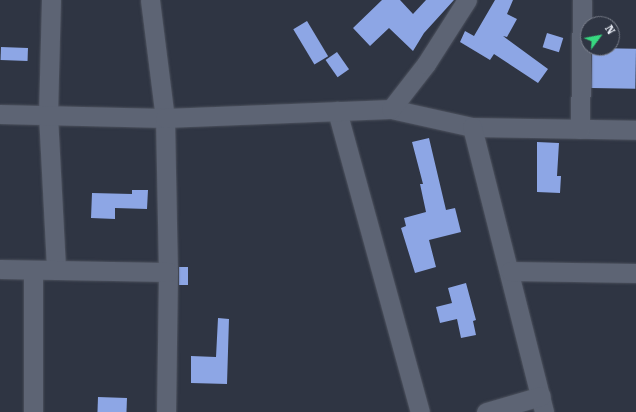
<!DOCTYPE html>
<html>
<head>
<meta charset="utf-8">
<style>
  body { margin:0 }
  #map { position:relative; width:636px; height:412px; overflow:hidden; background:#2f3543; font-family:"Roboto Serif",serif }
  div>[style] { position:absolute }
  .building>* { inset:0; background:#8da6e5; transform-origin:0 0 }
  .roads { filter:drop-shadow(0 0 1px #4d525e) drop-shadow(0 0 1px #4d525e) }
  .minor>* { height:19px; margin:-9.5px; padding:0 9.5px; transform-origin:9.5px; border-radius:9.5px; background:#5d6474 }
  span { translate:-50% -50%; white-space:nowrap; text-align:center; line-height:1.15; -webkit-text-stroke:4px #2f3543; paint-order:stroke }
  .north { position:absolute; left:580px; top:16px; width:40px; height:40px; box-sizing:border-box; background:#2f3543; border:1px solid #797e8a; border-radius:50%; rotate:58deg; font-size:11px; font-weight:700; line-height:16px; text-align:center; color:#e8ecf5 }
  .north::after { content:''; display:block; margin:auto; width:14px; height:18px; background:#37d880; clip-path:polygon(50% 0,100% 100%,50% 72%,0 100%) }
</style>
</head>
<body>
<div id="map">
  <div class="building">
    <div style="clip-path:polygon(382px 0,400px 0,413px 14px,426px 0,454px 0,424px 33px,413px 51px,389px 28px,370px 46px,353px 28px)"></div>
    <div style="clip-path:polygon(495px 0,513px 0,507px 14px,517px 19px,507px 37px,503px 36px,548px 69px,538px 83px,494px 54px,490px 60px,460px 42px,465px 31px,474px 36px)"></div>
    <div style="left:307px;top:21px;width:41px;height:16px;rotate:59deg"></div>
    <div style="left:547px;top:33px;width:17px;height:15px;rotate:17deg"></div>
    <div style="left:1px;top:47px;width:27px;height:13px;rotate:2deg"></div>
    <div style="left:592px;top:48px;width:44px;height:40px;rotate:1deg"></div>
    <div style="left:337px;top:52px;width:21px;height:14px;rotate:55deg"></div>
    <div style="clip-path:polygon(429px 138px,446px 210px,455px 208px,461px 232px,429px 240px,436px 267px,415px 273px,401px 228px,406px 226px,404px 218px,426px 212px,420px 184px,423px 184px,412px 142px)"></div>
    <div style="clip-path:polygon(537px 142px,559px 143px,557px 176px,561px 176px,560px 193px,537px 192px)"></div>
    <div style="clip-path:polygon(132px 190px,148px 190px,147px 209px,115px 208px,115px 219px,91px 218px,92px 193px,132px 194px)"></div>
    <div style="left:179px;top:267px;width:9px;height:18px"></div>
    <div style="clip-path:polygon(466px 283px,476px 320px,473px 321px,476px 335px,461px 338px,457px 319px,440px 323px,436px 307px,452px 303px,448px 288px)"></div>
    <div style="clip-path:polygon(218px 318px,229px 319px,227px 384px,191px 383px,191px 356px,216px 357px)"></div>
    <div style="left:98px;top:397px;width:29px;height:15px;rotate:2deg"></div>
  </div>
  <div class="roads">
    <div class="minor">
      <div style="left:51px;top:0;width:115px;rotate:91.5deg"></div>
      <div style="left:48px;top:115px;width:155px;rotate:87deg"></div>
      <div style="left:150px;top:0;width:119px;rotate:82.8deg"></div>
      <div style="left:165px;top:118px;width:154px;rotate:88.9deg"></div>
      <div style="left:168px;top:272px;width:140px;rotate:90.8deg"></div>
      <div style="left:391px;top:109px;width:83px;rotate:12.5deg"></div>
      <div style="left:472px;top:127px;width:164px;rotate:1deg"></div>
      <div style="left:337px;top:111px;width:312px;rotate:74.6deg"></div>
      <div style="left:0;top:114px;width:165px;rotate:1.4deg"></div>
      <div style="left:165px;top:118px;width:226px;rotate:-2.3deg"></div>
      <div style="left:391px;top:109px;width:57px;rotate:-52.1deg"></div>
      <div style="left:426px;top:64px;width:76px;rotate:-57.4deg"></div>
      <div style="left:472px;top:127px;width:294px;rotate:75.8deg"></div>
      <div style="left:580px;top:129px;width:129px;rotate:-89.1deg"></div>
      <div style="left:0;top:269px;width:168px;rotate:1deg"></div>
      <div style="left:510px;top:271px;width:126px;rotate:0.9deg"></div>
      <div style="left:33px;top:412px;width:142px;rotate:-90deg"></div>
      <div style="left:486px;top:412px;width:57px;rotate:-16.2deg"></div>
    </div>
  </div>
  <div class="north">N</div>
</div>
</body>
</html>
